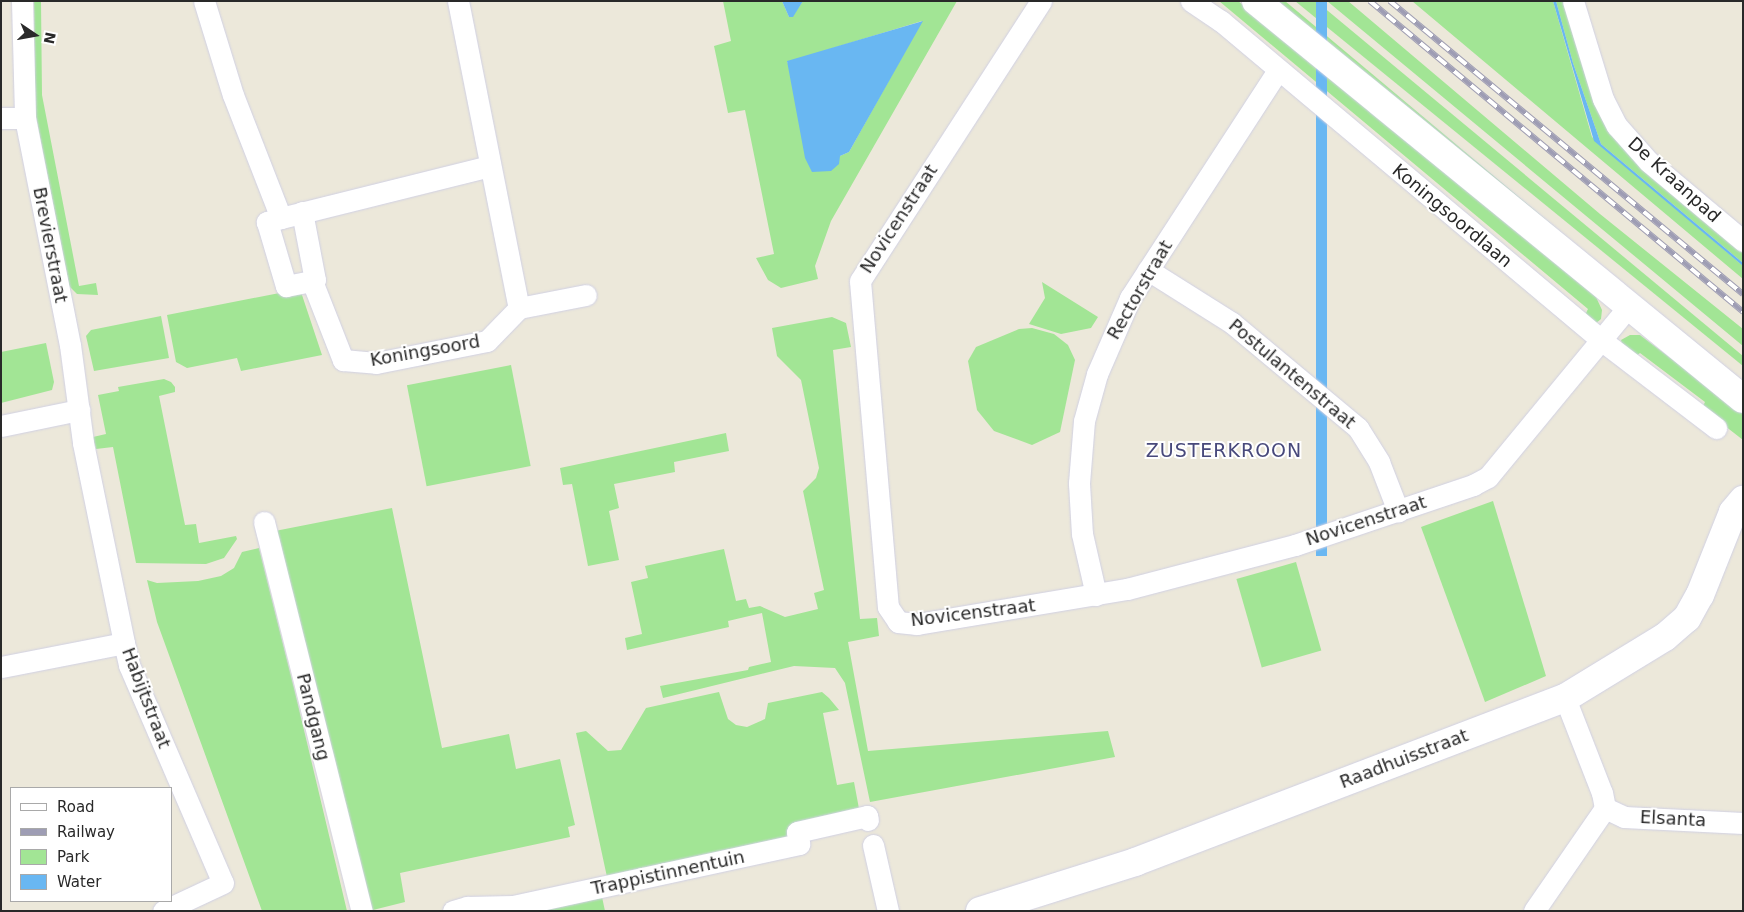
<!DOCTYPE html>
<html>
<head>
<meta charset="utf-8">
<style>
  body { margin:0 }
  #map { position:relative; width:1744px; height:912px; overflow:hidden; background:#ece8da; font-family:"DejaVu Sans",sans-serif }
  div>[style] { position:absolute }
  .green>* { inset:0; background:#a2e595; transform-origin:0 0 }
  .water>* { inset:0; background:#69b7f2; transform-origin:0 0 }
  .roads { filter:drop-shadow(0 0 1px #d0d0e3) drop-shadow(0 0 1px #d0d0e3) }
  .street>* { height:21px; margin:-10.5px; padding:0 10.5px; transform-origin:10.5px; border-radius:10.5px; background:#fff }
  .secondary>* { height:28px; margin:-14px; padding:0 14px; transform-origin:14px; border-radius:14px; background:#fff }
  .rail>* { height:5.5px; margin-top:-2.75px; transform-origin:0; background:repeating-linear-gradient(90deg,#fff 0 11px,#9e9db4 0 22px); box-sizing:border-box; border-block:1px solid #9e9db4 }
  span { translate:-50% -50%; white-space:nowrap; text-align:center; line-height:1.15; -webkit-text-stroke:4px #fff; paint-order:stroke }
  .street-label { font-size:18px; color:#292929 }
  .neighbourhood-label { font-size:19px; color:#48497b; letter-spacing:1px }
  .frame { position:absolute; inset:0; border:2px solid #292929; pointer-events:none }
  .legend { position:absolute; left:10px; top:787px; width:162px; height:115px; box-sizing:border-box; background:#fff; border:1px solid #a9a9a9; margin:0; padding:6px 9px; list-style:none; font-size:15px; color:#292929 }
  .legend li { display:flex; align-items:center; gap:10px; height:25px }
  .legend b { width:25px; border:1px solid #a9a9a9 }
  .north { position:absolute; left:10px; top:10px; width:50px; height:50px; -webkit-text-stroke:4px #fff; paint-order:stroke; rotate:102deg; font-size:14px; font-weight:700; line-height:20px; text-align:center; color:#292929 }
  .north::after { content:''; display:block; margin:auto; width:18px; height:22px; background:#292929; clip-path:polygon(50% 0,100% 100%,50% 72%,0 100%) }
</style>
</head>
<body>
<div id="map">
  <div class="green">
    <div style="clip-path:polygon(34px 1px,41px 1px,42px 95px,79px 286px,96px 283px,98px 295px,77px 294px,69px 286px,35px 111px)"></div>
    <div style="clip-path:polygon(evenodd,723px 1px,782px 1px,789px 17px,792px 17px,803px 1px,957px 1px,831px 221px,815px 266px,818px 279px,781px 288px,768px 280px,756px 258px,774px 254px,745px 110px,728px 113px,714px 46px,731px 41px,723px 1px,922px 21px,849px 152px,840px 156px,787px 62px,922px 21px)"></div>
    <div style="clip-path:polygon(1219px 1px,1238px 1px,1281px 35px,1596px 297px,1602px 310px,1601px 319px,1595px 324px,1585px 315px,1588px 309px)"></div>
    <div style="clip-path:polygon(1277px 1px,1285px 1px,1291px 6px,1631px 291px)"></div>
    <div style="clip-path:polygon(1295px 1px,1316px 1px,1743px 356px,1743px 366px)"></div>
    <div style="clip-path:polygon(1327px 1px,1348px 1px,1600px 214px,1743px 329px,1743px 346px)"></div>
    <div style="clip-path:polygon(1412px 1px,1553px 1px,1592px 137px,1743px 266px,1743px 279px)"></div>
    <div style="clip-path:polygon(1556px 1px,1564px 1px,1591px 91px,1743px 248px,1743px 263px,1601px 144px,1573px 63px)"></div>
    <div style="clip-path:polygon(1042px 282px,1098px 317px,1091px 328px,1061px 334px,1029px 324px,1045px 298px)"></div>
    <div style="clip-path:polygon(300px 289px,322px 355px,241px 371px,237px 358px,187px 368px,176px 362px,167px 315px)"></div>
    <div style="clip-path:polygon(161px 316px,169px 358px,94px 371px,86px 336px,91px 330px)"></div>
    <div style="clip-path:polygon(832px 317px,846px 323px,851px 347px,833px 350px,860px 619px,877px 618px,879px 636px,848px 642px,868px 751px,1108px 731px,1115px 757px,870px 802px,845px 683px,835px 668px,794px 666px,663px 698px,660px 686px,748px 670px,749px 667px,771px 662px,762px 613px,728px 621px,729px 627px,627px 650px,625px 638px,642px 634px,631px 582px,648px 578px,645px 566px,724px 549px,736px 601px,746px 599px,749px 608px,760px 606px,785px 617px,818px 609px,814px 593px,824px 590px,803px 491px,816px 478px,819px 468px,801px 380px,777px 356px,772px 328px)"></div>
    <div style="clip-path:polygon(1032px 328px,1054px 334px,1068px 345px,1075px 360px,1060px 432px,1032px 445px,994px 431px,977px 410px,968px 361px,976px 347px,1019px 329px)"></div>
    <div style="clip-path:polygon(1630px 335px,1640px 335px,1743px 413px,1743px 440px,1702px 408px,1705px 402px,1640px 353px,1635px 357px,1622px 344px,1621px 340px)"></div>
    <div style="clip-path:polygon(46px 343px,54px 382px,52px 390px,1px 403px,1px 352px)"></div>
    <div style="left:511px;top:365px;width:103px;height:106px;rotate:79deg"></div>
    <div style="clip-path:polygon(164px 379px,171px 382px,175px 387px,175px 392px,159px 396px,185px 525px,196px 524px,199px 543px,236px 536px,237px 539px,224px 558px,206px 564px,136px 563px,113px 447px,96px 449px,93px 437px,106px 434px,98px 395px,119px 391px,118px 387px)"></div>
    <div style="clip-path:polygon(726px 433px,729px 451px,674px 462px,675px 472px,614px 484px,619px 508px,609px 511px,619px 560px,588px 566px,572px 484px,563px 485px,560px 468px)"></div>
    <div style="clip-path:polygon(1493px 501px,1546px 676px,1485px 702px,1421px 527px)"></div>
    <div style="clip-path:polygon(392px 508px,442px 748px,509px 734px,516px 769px,560px 759px,575px 825px,568px 827px,570px 837px,400px 873px,405px 902px,369px 911px,275px 531px)"></div>
    <div style="clip-path:polygon(259px 548px,295px 692px,347px 911px,262px 911px,157px 622px,147px 580px,157px 583px,198px 581px,221px 576px,234px 568px,242px 552px)"></div>
    <div style="left:1296px;top:562px;width:92px;height:62px;rotate:74deg"></div>
    <div style="clip-path:polygon(719px 692px,728px 719px,736px 725px,747px 727px,765px 719px,768px 703px,822px 692px,829px 698px,839px 710px,823px 713px,837px 785px,854px 782px,860px 814px,794px 836px,607px 877px,576px 733px,586px 731px,608px 751px,621px 750px,646px 708px)"></div>
    <div style="clip-path:polygon(602px 897px,605px 911px,524px 911px)"></div>
  </div>
  <div class="water">
    <div style="clip-path:polygon(782px 1px,803px 1px,793px 17px,789px 17px)"></div>
    <div style="left:1316px;top:1px;width:11px;height:555px"></div>
    <div style="clip-path:polygon(1553px 1px,1556px 1px,1573px 63px,1601px 144px,1743px 263px,1743px 266px,1594px 141px)"></div>
    <div style="clip-path:polygon(923px 21px,849px 152px,840px 156px,839px 164px,831px 171px,812px 172px,805px 158px,787px 61px)"></div>
  </div>
  <div class="roads">
    <div class="street">
      <div style="left:22px;top:1px;width:117px;rotate:88.5deg"></div>
      <div style="left:25px;top:118px;width:231px;rotate:78.8deg"></div>
      <div style="left:70px;top:345px;width:99px;rotate:82.4deg"></div>
      <div style="left:83px;top:443px;width:204px;rotate:78.4deg"></div>
      <div style="left:124px;top:643px;width:23px;rotate:77deg"></div>
      <div style="left:129px;top:665px;width:237px;rotate:66.7deg"></div>
      <div style="left:223px;top:883px;width:66px;rotate:155deg"></div>
      <div style="left:204px;top:1px;width:98px;rotate:72.9deg"></div>
      <div style="left:233px;top:95px;width:132px;rotate:68.7deg"></div>
      <div style="left:281px;top:218px;width:15px;rotate:164deg"></div>
      <div style="left:267px;top:222px;width:67px;rotate:73.5deg"></div>
      <div style="left:286px;top:286px;width:26px;rotate:-11deg"></div>
      <div style="left:312px;top:281px;width:85px;rotate:68.6deg"></div>
      <div style="left:343px;top:360px;width:33px;rotate:5deg"></div>
      <div style="left:376px;top:363px;width:113px;rotate:-11.2deg"></div>
      <div style="left:487px;top:341px;width:46px;rotate:-45.9deg"></div>
      <div style="left:458px;top:1px;width:313px;rotate:78.8deg"></div>
      <div style="left:519px;top:308px;width:68px;rotate:-11deg"></div>
      <div style="left:1041px;top:1px;width:333px;rotate:122.9deg"></div>
      <div style="left:860px;top:281px;width:327px;rotate:85.1deg"></div>
      <div style="left:888px;top:607px;width:18px;rotate:56deg"></div>
      <div style="left:898px;top:622px;width:19px;rotate:6deg"></div>
      <div style="left:917px;top:624px;width:213px;rotate:-9.5deg"></div>
      <div style="left:1127px;top:589px;width:174px;rotate:-14.7deg"></div>
      <div style="left:1295px;top:545px;width:188px;rotate:-18.6deg"></div>
      <div style="left:1473px;top:485px;width:17px;rotate:-28deg"></div>
      <div style="left:1488px;top:477px;width:220px;rotate:-50.5deg"></div>
      <div style="left:1191px;top:1px;width:36px;rotate:34deg"></div>
      <div style="left:1221px;top:21px;width:496px;rotate:40deg"></div>
      <div style="left:1601px;top:340px;width:145px;rotate:37.4deg"></div>
      <div style="left:1573px;top:1px;width:102px;rotate:73deg"></div>
      <div style="left:1603px;top:99px;width:30px;rotate:63deg"></div>
      <div style="left:1617px;top:126px;width:48px;rotate:48.4deg"></div>
      <div style="left:1649px;top:162px;width:123px;rotate:40deg"></div>
      <div style="left:1px;top:118px;width:24px"></div>
      <div style="left:302px;top:212px;width:69px;rotate:79.2deg"></div>
      <div style="left:315px;top:280px;width:3px;rotate:162deg"></div>
      <div style="left:281px;top:218px;width:215px;rotate:-14deg"></div>
      <div style="left:1148px;top:270px;width:99px;rotate:32.2deg"></div>
      <div style="left:1232px;top:323px;width:164px;rotate:39.8deg"></div>
      <div style="left:1358px;top:428px;width:40px;rotate:58deg"></div>
      <div style="left:1379px;top:462px;width:53px;rotate:68.8deg"></div>
      <div style="left:1px;top:426px;width:80px;rotate:-11.6deg"></div>
      <div style="left:264px;top:522px;width:401px;rotate:75.9deg"></div>
      <div style="left:1096px;top:595px;width:63px;rotate:-102.9deg"></div>
      <div style="left:1082px;top:534px;width:51px;rotate:-93.4deg"></div>
      <div style="left:1079px;top:483px;width:62px;rotate:-85.4deg"></div>
      <div style="left:1084px;top:421px;width:49px;rotate:-74.5deg"></div>
      <div style="left:1097px;top:374px;width:83px;rotate:-66.5deg"></div>
      <div style="left:1130px;top:298px;width:272px;rotate:-57deg"></div>
      <div style="left:1px;top:667px;width:125px;rotate:-11deg"></div>
      <div style="left:1605px;top:808px;width:21px;rotate:25deg"></div>
      <div style="left:1624px;top:817px;width:119px;rotate:2.9deg"></div>
      <div style="left:873px;top:845px;width:68px;rotate:77.2deg"></div>
      <div style="left:453px;top:911px;width:15px;rotate:-16deg"></div>
      <div style="left:467px;top:907px;width:46px;rotate:-1.2deg"></div>
      <div style="left:513px;top:906px;width:293px;rotate:-12.2deg"></div>
      <div style="left:799px;top:844px;width:12px;rotate:-99deg"></div>
      <div style="left:797px;top:832px;width:72px;rotate:-12.9deg"></div>
      <div style="left:867px;top:816px;width:4px;rotate:76deg"></div>
      <div style="left:1534px;top:911px;width:125px;rotate:-55.4deg"></div>
      <div style="left:1605px;top:808px;width:15px;rotate:-101deg"></div>
      <div style="left:1602px;top:793px;width:102px;rotate:-111.3deg"></div>
    </div>
    <div class="secondary">
      <div style="left:1256px;top:1px;width:629px;rotate:39.26deg"></div>
      <div style="left:980px;top:911px;width:163px;rotate:-17.5deg"></div>
      <div style="left:1135px;top:862px;width:460px;rotate:-20.9deg"></div>
      <div style="left:1565px;top:698px;width:117px;rotate:-31.4deg"></div>
      <div style="left:1665px;top:637px;width:29px;rotate:-41deg"></div>
      <div style="left:1687px;top:618px;width:26px;rotate:-61deg"></div>
      <div style="left:1700px;top:595px;width:89px;rotate:-68.3deg"></div>
      <div style="left:1733px;top:512px;width:16px;rotate:-50deg"></div>
    </div>
  </div>
  <div class="rail">
    <div style="left:1370px;top:1px;width:486px;rotate:39.8deg"></div>
    <div style="left:1390px;top:1px;width:459px;rotate:39.7deg"></div>
  </div>
  <div class="street-label">
    <span style="left:1674px;top:180px;rotate:42deg">De Kraanpad</span>
    <span style="left:1452px;top:216px;rotate:40deg">Koningsoordlaan</span>
    <span style="left:899px;top:219px;rotate:-57deg">Novicenstraat</span>
    <span style="left:50px;top:245px;rotate:79deg">Brevierstraat</span>
    <span style="left:1140px;top:290px;rotate:-60deg">Rectorstraat</span>
    <span style="left:425px;top:351px;rotate:-10deg">Koningsoord</span>
    <span style="left:1292px;top:374px;rotate:40deg">Postulantenstraat</span>
    <span style="left:1366px;top:521px;rotate:-18deg">Novicenstraat</span>
    <span style="left:973px;top:613px;rotate:-7deg">Novicenstraat</span>
    <span style="left:146px;top:698px;rotate:69deg">Habijtstraat</span>
    <span style="left:313px;top:717px;rotate:76deg">Pandgang</span>
    <span style="left:1404px;top:759px;rotate:-21deg">Raadhuisstraat</span>
    <span style="left:1673px;top:819px;rotate:3deg">Elsanta</span>
    <span style="left:668px;top:873px;rotate:-12deg">Trappistinnentuin</span>
  </div>
  <div class="neighbourhood-label">
    <span style="left:1224px;top:451px">ZUSTERKROON</span>
  </div>
  <div class="frame"></div>
  <ul class="legend">
  <li><b style="height:6px;background:#fff"></b>Road</li>
  <li><b style="height:6px;background:#9e9db4"></b>Railway</li>
  <li><b style="height:14px;background:#a2e595"></b>Park</li>
  <li><b style="height:14px;background:#69b7f2"></b>Water</li>
  </ul>
  <div class="north">N</div>
</div>
</body>
</html>
